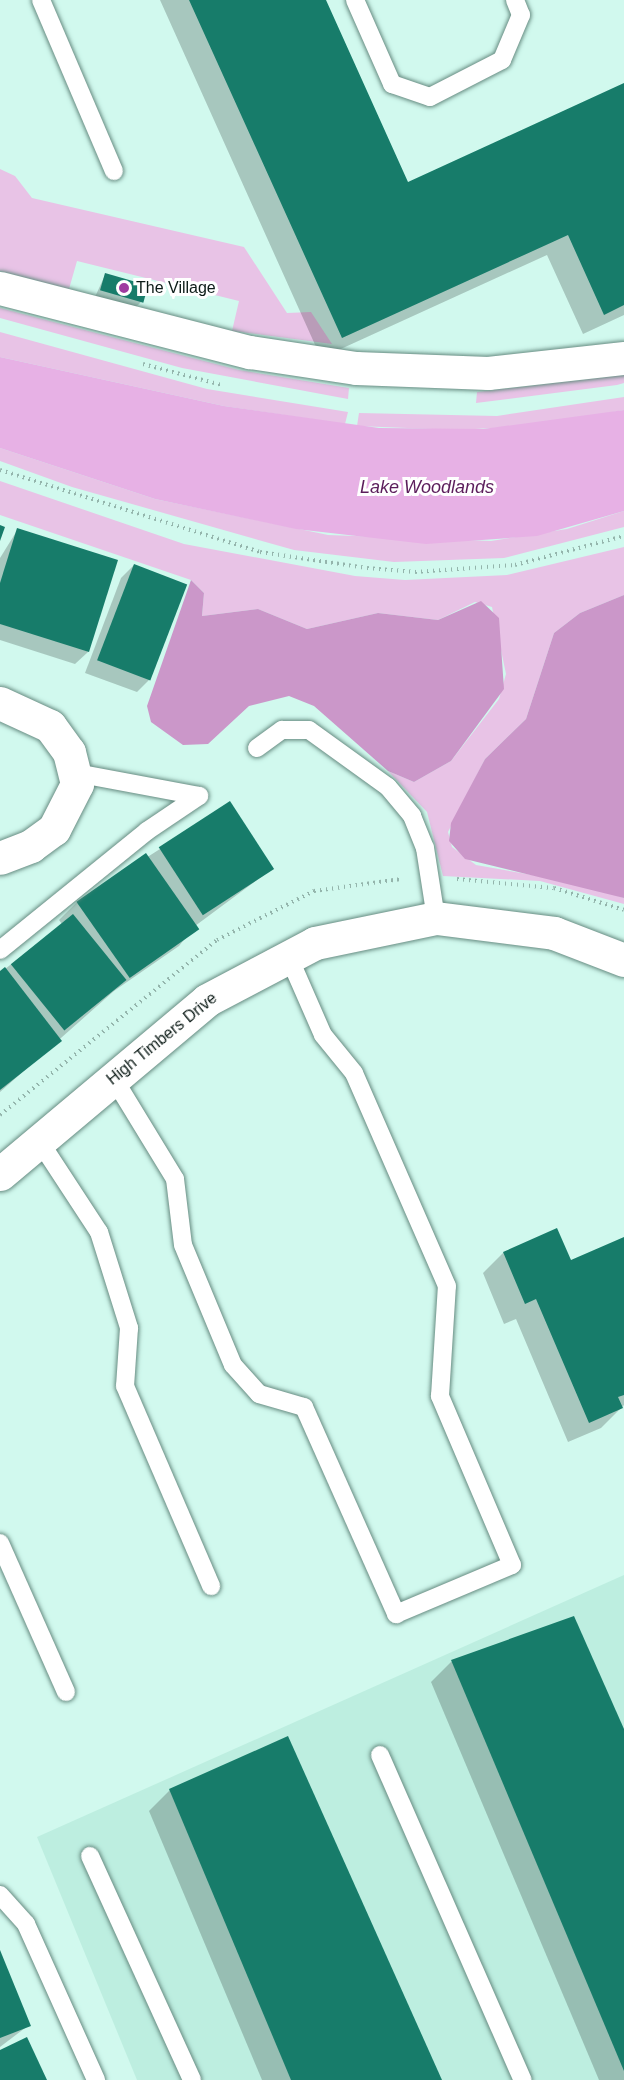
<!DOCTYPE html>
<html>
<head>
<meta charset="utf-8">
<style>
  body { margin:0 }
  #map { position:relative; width:624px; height:2080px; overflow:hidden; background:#d1f9ee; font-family:Helvetica,sans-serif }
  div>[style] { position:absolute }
  .built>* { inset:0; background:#bdeee0 }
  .green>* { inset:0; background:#e8c3e6 }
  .forest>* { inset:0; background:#cb97c9 }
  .water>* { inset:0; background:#e7b1e5 }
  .shadow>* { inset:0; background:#0003 }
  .building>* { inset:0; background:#177c6a; transform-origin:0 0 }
  .path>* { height:4px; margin-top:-2px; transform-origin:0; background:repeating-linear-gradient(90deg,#94b5ac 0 1.5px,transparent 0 6px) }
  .roads { filter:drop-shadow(0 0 2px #678c82) drop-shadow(0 0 2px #678c82) }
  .lane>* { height:18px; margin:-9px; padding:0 9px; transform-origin:9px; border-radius:9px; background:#fff }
  .street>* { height:33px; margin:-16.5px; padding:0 16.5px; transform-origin:16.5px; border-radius:16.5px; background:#fff }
  .dots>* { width:16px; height:16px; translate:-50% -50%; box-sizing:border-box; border:3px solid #fff; border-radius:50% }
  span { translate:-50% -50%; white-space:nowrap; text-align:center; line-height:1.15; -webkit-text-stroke:6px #fff; paint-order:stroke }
  .poi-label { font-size:16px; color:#0c1b17 }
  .left { translate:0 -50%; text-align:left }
  .street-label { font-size:16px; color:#0c1b17 }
  .water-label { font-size:18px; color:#5b1d5b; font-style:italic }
</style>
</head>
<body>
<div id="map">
  <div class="built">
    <div style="clip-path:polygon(624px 1575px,624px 2080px,137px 2080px,37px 1837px)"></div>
  </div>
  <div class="green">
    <div style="clip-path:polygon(0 169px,15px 176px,32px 198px,244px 247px,287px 313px,311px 312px,332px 344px,232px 331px,239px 301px,77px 261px,69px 289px,0 271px)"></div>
    <div style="clip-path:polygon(0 308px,239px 370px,349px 388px,348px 399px,182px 368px,0 318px)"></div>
    <div style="clip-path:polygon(0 332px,207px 389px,348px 412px,345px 424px,224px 406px,0 357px)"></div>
    <div style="clip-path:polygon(624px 375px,624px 383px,617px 385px,476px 403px,477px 392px)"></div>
    <div style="clip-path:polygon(624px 397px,624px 410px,542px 425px,458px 430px,357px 426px,359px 413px,497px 416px)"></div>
    <div style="clip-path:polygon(0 448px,155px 499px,328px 535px,491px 541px,567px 529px,624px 511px,624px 527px,504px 558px,394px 562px,294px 550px,72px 487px,0 461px)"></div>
    <div style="clip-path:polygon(0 481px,184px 544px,355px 576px,405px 580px,507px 575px,624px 547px,624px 595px,580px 613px,554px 633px,526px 719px,485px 759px,448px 832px,452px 847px,476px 865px,578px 883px,624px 898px,624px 904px,540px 881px,443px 876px,427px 812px,388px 771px,414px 782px,451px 761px,499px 699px,506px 674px,492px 607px,475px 602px,438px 620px,378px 613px,307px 629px,258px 609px,202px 616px,204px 593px,191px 580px,0 515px)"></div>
  </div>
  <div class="forest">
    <div style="clip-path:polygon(191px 580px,204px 593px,202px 616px,258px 609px,307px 629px,378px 613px,438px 620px,481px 601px,499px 618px,504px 689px,451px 761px,414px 782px,388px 771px,314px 706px,289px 696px,249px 706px,208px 744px,183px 745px,151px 722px,147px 706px)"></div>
    <div style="clip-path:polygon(624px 595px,624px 898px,465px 859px,449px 841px,451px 823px,485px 759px,526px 719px,554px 633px,580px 613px)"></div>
  </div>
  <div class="water">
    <div style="clip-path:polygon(0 357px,224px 406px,379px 428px,483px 429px,624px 410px,624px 511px,537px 536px,426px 544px,296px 529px,155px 499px,0 448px)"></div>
  </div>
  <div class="shadow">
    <div style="clip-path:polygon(160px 0,324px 0,407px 184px,624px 85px,624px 315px,583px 334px,547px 255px,321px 358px)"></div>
    <div style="clip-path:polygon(105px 275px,142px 301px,136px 307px,95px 297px)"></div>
    <div style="clip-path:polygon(18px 529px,88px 652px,75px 664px,0 640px,0 558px)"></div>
    <div style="clip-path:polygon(134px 565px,149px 680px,137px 692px,85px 673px,121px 578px)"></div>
    <div style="clip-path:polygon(160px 849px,272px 869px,195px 926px,179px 946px,114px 991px,0 1092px,0 973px,62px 924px,59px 920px,77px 902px)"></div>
    <div style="clip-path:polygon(556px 1230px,570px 1262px,624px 1238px,624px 1405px,601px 1428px,568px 1442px,516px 1319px,504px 1324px,483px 1273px,503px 1253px)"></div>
    <div style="clip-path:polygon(573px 1618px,624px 1733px,624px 2080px,599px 2080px,431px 1682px,451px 1662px)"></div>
    <div style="clip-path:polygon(170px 1790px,440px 2080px,262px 2080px,149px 1811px)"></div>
    <div style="clip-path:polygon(0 1953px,29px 2025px,0 2047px)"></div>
  </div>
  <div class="building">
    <div style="clip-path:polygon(189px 0,326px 0,408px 182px,624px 83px,624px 305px,604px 315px,568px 235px,342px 338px)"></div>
    <div style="left:105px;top:273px;width:45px;height:18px;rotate:16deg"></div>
    <div style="clip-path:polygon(0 525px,5px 527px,0 541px)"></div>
    <div style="clip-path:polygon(17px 528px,118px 560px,89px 652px,0 624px,0 583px)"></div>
    <div style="left:134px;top:564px;width:57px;height:103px;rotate:21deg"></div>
    <div style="left:230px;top:801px;width:81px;height:85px;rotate:57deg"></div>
    <div style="left:146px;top:853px;width:93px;height:85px;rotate:55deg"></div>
    <div style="left:73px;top:914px;width:85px;height:80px;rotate:51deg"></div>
    <div style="clip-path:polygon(5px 967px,62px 1041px,0 1090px,0 971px)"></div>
    <div style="clip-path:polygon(557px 1228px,571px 1260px,624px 1237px,624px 1395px,618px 1397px,623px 1408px,589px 1423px,536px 1299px,525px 1304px,503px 1252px)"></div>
    <div style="clip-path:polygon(574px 1616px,624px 1729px,624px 2071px,451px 1660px)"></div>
    <div style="clip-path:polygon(288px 1736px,442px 2080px,291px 2080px,169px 1789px)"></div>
    <div style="clip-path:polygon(0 1950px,31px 2026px,0 2038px)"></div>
    <div style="clip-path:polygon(27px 2037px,47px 2080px,0 2080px,0 2050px)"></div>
  </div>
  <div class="path">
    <div style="left:143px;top:364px;width:82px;rotate:14.9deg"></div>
    <div style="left:0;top:470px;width:273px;rotate:17.5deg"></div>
    <div style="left:260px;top:552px;width:108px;rotate:8.5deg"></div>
    <div style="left:367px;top:568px;width:48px;rotate:4.8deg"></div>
    <div style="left:415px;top:572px;width:100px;rotate:-4deg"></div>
    <div style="left:515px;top:565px;width:113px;rotate:-14.9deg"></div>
    <div style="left:457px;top:879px;width:97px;rotate:5.3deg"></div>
    <div style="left:554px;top:888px;width:73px;rotate:17.4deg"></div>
    <div style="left:0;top:1115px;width:279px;rotate:-38.9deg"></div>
    <div style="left:217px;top:940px;width:109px;rotate:-26.8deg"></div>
    <div style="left:314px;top:891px;width:88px;rotate:-7.9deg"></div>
  </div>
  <div class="roads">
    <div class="lane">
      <div style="left:41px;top:0;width:186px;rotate:66.9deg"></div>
      <div style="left:355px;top:0;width:92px;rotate:66.2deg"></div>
      <div style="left:392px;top:84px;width:40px;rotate:18.9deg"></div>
      <div style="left:430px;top:97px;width:81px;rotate:-27.2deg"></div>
      <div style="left:502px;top:60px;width:49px;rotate:-67.1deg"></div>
      <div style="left:521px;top:15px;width:16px;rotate:-112deg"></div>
      <div style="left:257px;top:748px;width:31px;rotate:-36deg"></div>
      <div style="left:282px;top:730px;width:27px"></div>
      <div style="left:309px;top:730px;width:97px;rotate:35.8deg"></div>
      <div style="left:388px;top:787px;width:38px;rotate:50deg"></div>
      <div style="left:412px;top:816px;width:35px;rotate:68deg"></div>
      <div style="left:425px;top:848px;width:71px;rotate:81.1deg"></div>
      <div style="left:76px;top:773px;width:125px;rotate:10.6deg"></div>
      <div style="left:0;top:950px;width:189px;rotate:-39deg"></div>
      <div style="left:147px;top:831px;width:63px;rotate:-33.9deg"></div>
      <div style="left:114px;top:1079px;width:117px;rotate:58.6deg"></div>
      <div style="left:175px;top:1179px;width:66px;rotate:83.1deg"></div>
      <div style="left:183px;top:1245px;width:130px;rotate:67.4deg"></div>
      <div style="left:233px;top:1365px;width:39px;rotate:48deg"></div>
      <div style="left:259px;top:1394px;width:47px;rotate:16.1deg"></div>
      <div style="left:304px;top:1407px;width:227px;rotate:66deg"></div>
      <div style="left:396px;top:1614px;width:126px;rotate:-22.9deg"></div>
      <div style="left:512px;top:1565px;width:184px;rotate:-113.1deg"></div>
      <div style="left:440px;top:1396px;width:110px;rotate:-86.4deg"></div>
      <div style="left:447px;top:1286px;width:232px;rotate:-113.6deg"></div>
      <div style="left:354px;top:1073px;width:49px;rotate:-129.2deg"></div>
      <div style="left:323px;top:1035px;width:87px;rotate:-113.6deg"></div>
      <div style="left:40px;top:1142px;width:108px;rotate:56.8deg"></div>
      <div style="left:99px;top:1232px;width:101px;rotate:72.6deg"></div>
      <div style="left:129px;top:1328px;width:58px;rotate:93.9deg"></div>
      <div style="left:125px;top:1386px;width:218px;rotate:66.7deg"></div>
      <div style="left:0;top:1543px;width:163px;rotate:66.1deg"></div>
      <div style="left:380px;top:1755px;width:355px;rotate:66.3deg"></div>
      <div style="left:90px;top:1856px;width:246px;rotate:65.5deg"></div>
      <div style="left:0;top:1895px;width:39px;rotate:48deg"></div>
      <div style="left:26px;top:1924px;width:171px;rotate:65.8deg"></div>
    </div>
    <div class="street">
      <div style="left:0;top:288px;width:258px;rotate:14.4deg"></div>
      <div style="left:250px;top:352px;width:107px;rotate:8.6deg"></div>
      <div style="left:356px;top:368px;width:132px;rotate:2.2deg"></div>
      <div style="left:488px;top:373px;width:137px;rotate:-6.3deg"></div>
      <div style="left:0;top:703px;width:55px;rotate:24.7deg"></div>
      <div style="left:50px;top:726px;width:32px;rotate:54deg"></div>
      <div style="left:69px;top:752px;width:33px;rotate:76deg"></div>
      <div style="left:77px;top:784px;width:51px;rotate:117.1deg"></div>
      <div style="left:54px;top:829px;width:29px;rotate:144deg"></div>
      <div style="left:31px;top:846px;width:33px;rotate:159deg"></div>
      <div style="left:0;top:1174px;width:270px;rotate:-40deg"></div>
      <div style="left:207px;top:1000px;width:122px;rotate:-27.8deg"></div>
      <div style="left:315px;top:943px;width:124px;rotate:-11.7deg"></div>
      <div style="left:436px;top:918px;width:119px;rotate:7.2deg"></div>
      <div style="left:554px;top:933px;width:75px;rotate:21.1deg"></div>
    </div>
  </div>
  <div class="dots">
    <div style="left:124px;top:288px;background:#a03ba0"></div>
  </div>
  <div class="poi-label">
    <span class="left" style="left:136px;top:288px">The Village</span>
  </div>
  <div class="street-label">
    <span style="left:162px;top:1039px;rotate:-39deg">High Timbers Drive</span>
  </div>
  <div class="water-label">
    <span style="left:427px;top:487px">Lake Woodlands</span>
  </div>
</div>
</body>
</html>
